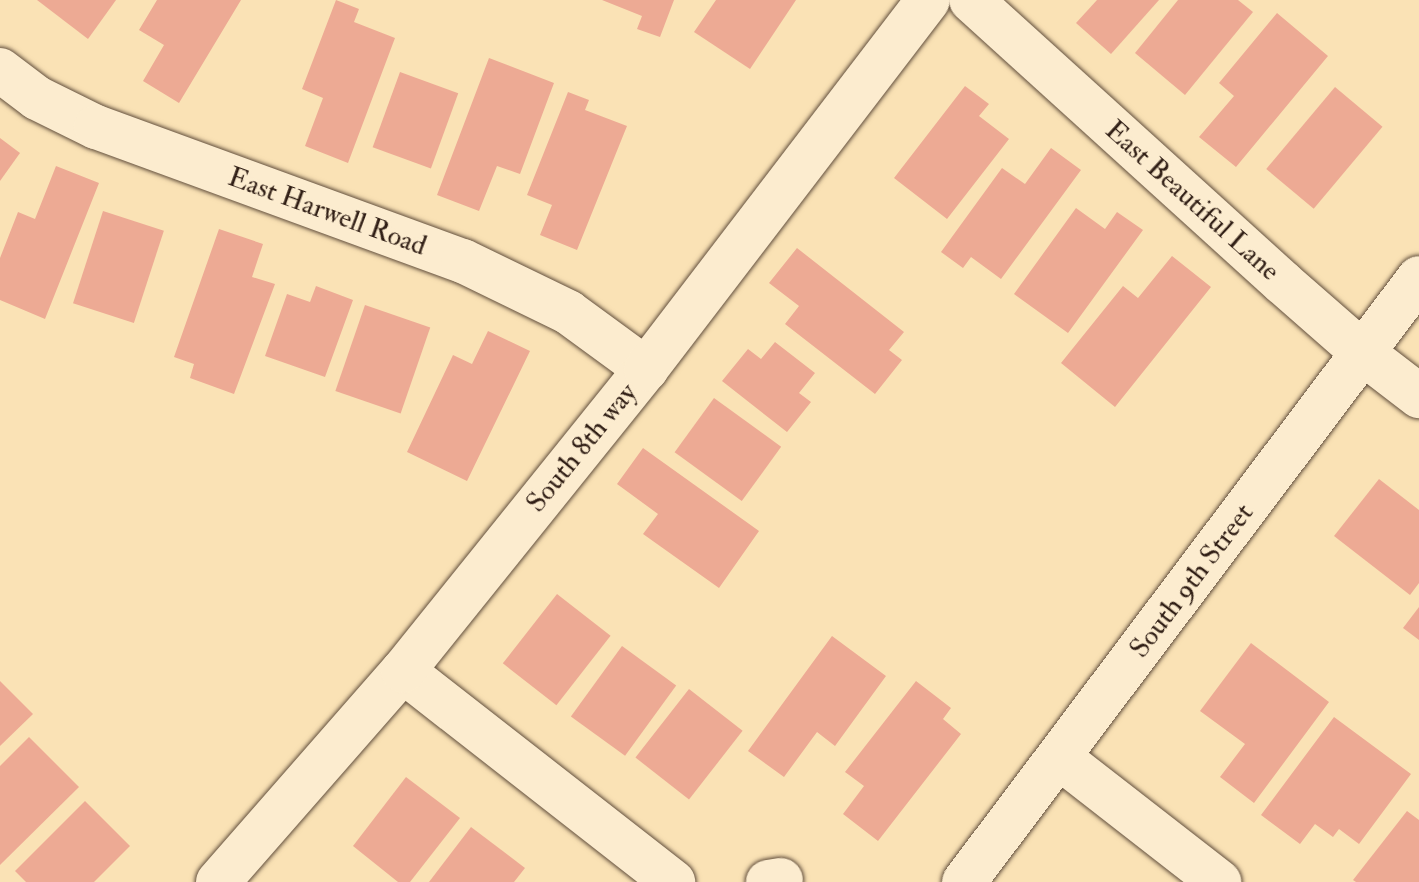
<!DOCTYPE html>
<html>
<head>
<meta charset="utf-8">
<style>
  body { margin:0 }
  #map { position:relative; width:1419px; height:882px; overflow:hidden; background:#fae2b5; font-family:"IM FELL Double Pica",serif }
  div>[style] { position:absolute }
  .building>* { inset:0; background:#edaa94; transform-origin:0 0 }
  .roads { filter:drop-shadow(0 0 2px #624f3d) drop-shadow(0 0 2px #624f3d) }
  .street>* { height:44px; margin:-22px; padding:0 22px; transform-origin:22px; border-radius:22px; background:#fceccf }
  span { translate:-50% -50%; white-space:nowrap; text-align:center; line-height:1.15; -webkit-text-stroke:6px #fceccf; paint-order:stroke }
  .street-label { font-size:28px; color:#301e15 }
</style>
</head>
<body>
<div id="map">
  <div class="building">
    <div style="clip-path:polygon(37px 0,116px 0,88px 39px)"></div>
    <div style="clip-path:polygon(157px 0,241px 0,179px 103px,143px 81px,164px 45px,139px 30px)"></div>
    <div style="clip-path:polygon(336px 0,359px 9px,354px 22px,395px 38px,348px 163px,305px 146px,323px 98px,302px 89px)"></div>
    <div style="clip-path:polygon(602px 0,674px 0,660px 37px,637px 29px,642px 16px)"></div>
    <div style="clip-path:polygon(716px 0,796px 0,750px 69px,694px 32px)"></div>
    <div style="clip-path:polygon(1097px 0,1159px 0,1111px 54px,1076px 23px)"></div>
    <div style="clip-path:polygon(1178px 0,1238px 0,1253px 12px,1185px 95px,1135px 53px)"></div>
    <div style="clip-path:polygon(1277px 13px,1328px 56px,1236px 167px,1199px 137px,1234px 96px,1219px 83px)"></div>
    <div style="clip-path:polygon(489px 58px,554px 83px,520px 174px,497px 166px,479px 211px,437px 195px)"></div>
    <div style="left:400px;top:72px;width:62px;height:80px;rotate:20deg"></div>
    <div style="clip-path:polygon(965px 86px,989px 104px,979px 116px,1009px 139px,947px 219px,894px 178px)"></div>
    <div style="left:1335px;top:87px;width:62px;height:107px;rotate:40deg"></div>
    <div style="clip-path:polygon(568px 92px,589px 100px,585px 110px,627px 126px,577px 250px,540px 235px,552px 205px,527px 195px)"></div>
    <div style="clip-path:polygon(0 138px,20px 153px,0 181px)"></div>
    <div style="clip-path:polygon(1051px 148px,1081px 170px,1001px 279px,971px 257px,963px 268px,941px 252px,1002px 168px,1025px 184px)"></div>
    <div style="clip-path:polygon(56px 166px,99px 183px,45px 319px,0 300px,0 258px,18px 212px,35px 219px)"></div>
    <div style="clip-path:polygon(1076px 208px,1105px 229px,1117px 212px,1143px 230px,1068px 333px,1014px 294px)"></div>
    <div style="left:103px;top:211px;width:64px;height:97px;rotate:18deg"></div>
    <div style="clip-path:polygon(219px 229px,263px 244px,252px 277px,275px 284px,234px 394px,190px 378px,194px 364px,174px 357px)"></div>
    <div style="clip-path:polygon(797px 248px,904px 332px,889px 350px,902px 360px,875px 394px,785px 324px,799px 306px,769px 283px)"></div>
    <div style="clip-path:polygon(1172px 256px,1211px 287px,1115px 407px,1061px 363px,1123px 286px,1138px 298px)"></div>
    <div style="clip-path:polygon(316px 286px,353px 300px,325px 377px,265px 356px,287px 294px,310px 302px)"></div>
    <div style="left:365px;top:305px;width:69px;height:91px;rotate:19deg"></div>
    <div style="clip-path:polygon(488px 331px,530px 351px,467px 481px,407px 452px,453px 355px,472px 364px)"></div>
    <div style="clip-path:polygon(775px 342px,815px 373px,799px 393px,811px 402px,787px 432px,722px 381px,748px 349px,761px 359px)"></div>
    <div style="left:714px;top:398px;width:83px;height:67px;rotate:36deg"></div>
    <div style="clip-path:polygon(643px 448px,759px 531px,719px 588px,643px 534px,658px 514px,617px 484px)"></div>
    <div style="clip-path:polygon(1379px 479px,1419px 510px,1419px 583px,1410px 595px,1334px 536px)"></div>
    <div style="left:557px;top:594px;width:68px;height:88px;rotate:38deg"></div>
    <div style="clip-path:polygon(1419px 607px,1419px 640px,1403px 628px)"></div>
    <div style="clip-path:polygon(832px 636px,886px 676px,835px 746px,817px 732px,784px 777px,748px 751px)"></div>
    <div style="clip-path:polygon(1251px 643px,1329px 702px,1254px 803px,1220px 777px,1245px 744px,1200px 711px)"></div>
    <div style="left:622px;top:646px;width:67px;height:87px;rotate:36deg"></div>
    <div style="clip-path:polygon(0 681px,33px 714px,0 746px)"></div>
    <div style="clip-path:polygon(916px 681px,951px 708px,943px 719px,961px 734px,878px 841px,843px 814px,864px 786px,845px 772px)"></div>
    <div style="left:689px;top:689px;width:68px;height:87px;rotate:38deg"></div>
    <div style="clip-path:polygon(1334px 717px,1411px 774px,1359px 844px,1339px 829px,1333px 837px,1315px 824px,1300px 844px,1261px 815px)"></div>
    <div style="clip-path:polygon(29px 737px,79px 787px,0 865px,0 766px)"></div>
    <div style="clip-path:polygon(406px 777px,460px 818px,410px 882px,398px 882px,353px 846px)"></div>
    <div style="clip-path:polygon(85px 801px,130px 846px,94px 882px,26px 882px,15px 871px)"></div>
    <div style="clip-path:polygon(1407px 811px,1419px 820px,1419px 882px,1356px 882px,1353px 880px)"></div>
    <div style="clip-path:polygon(471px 827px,525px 868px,514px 882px,429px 882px)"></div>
  </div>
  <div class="roads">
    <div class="street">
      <div style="left:971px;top:0;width:420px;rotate:42.2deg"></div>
      <div style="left:1282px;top:282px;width:108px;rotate:41.2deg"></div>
      <div style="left:1363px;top:353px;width:71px;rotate:37.5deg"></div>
      <div style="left:0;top:70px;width:46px;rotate:37.1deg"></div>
      <div style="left:37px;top:98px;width:66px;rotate:26.2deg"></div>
      <div style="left:96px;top:127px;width:391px;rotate:20.1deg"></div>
      <div style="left:463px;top:261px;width:117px;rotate:25.9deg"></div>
      <div style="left:568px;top:312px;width:97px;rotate:36.2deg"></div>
      <div style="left:403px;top:671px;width:343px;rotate:38deg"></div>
      <div style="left:1060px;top:758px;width:202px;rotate:37.9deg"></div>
      <div style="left:218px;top:882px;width:281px;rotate:-48.8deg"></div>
      <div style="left:403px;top:671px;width:388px;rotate:-51.2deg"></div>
      <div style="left:646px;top:369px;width:464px;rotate:-52.6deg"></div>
      <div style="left:768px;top:882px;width:13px;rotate:-9deg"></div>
      <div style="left:964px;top:882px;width:756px;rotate:-53.01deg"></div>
    </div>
  </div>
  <div class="street-label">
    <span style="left:1192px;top:201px;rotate:42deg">East Beautiful Lane</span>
    <span style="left:327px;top:212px;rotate:20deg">East Harwell Road</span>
    <span style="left:582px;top:448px;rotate:-51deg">South 8th way</span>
    <span style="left:1192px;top:581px;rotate:-53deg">South 9th Street</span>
  </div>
</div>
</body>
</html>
